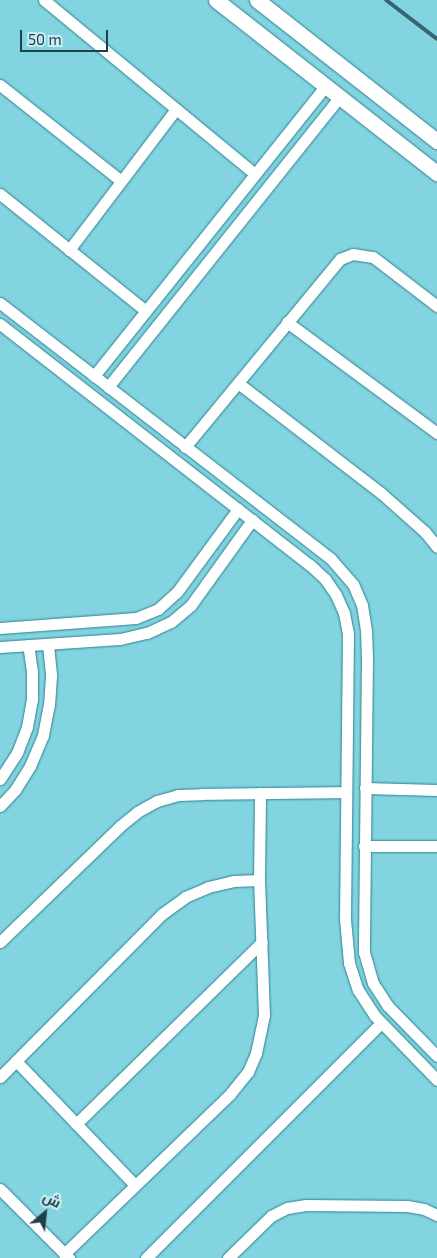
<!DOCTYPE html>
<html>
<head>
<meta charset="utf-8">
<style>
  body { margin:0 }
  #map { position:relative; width:437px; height:1258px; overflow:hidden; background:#83d4e1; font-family:"Exo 2",Cairo,sans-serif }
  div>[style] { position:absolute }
  .roads { filter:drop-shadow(0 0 1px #2f8390) drop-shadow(0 0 1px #2f8390) }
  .minor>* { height:11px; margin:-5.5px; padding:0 5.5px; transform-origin:5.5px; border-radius:5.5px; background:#fff }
  .tertiary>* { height:15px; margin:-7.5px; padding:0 7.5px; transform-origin:7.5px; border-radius:7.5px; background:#fff }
  .rail>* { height:4px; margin:-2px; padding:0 2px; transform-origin:2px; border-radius:2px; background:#37656d }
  span { translate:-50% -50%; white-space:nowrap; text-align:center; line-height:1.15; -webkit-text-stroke:5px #c7eef4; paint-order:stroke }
  .north { position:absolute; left:20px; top:1188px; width:50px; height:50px; -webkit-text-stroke:4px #c7eef4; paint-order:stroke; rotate:28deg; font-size:14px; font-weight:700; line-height:20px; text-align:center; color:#1e4046 }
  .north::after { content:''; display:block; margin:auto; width:18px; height:22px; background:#1e4046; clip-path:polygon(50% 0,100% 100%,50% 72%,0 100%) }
  .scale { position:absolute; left:20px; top:30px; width:88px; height:22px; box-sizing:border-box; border:2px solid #1e4046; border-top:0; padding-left:6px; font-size:15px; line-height:18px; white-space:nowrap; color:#1e4046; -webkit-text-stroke:4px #c7eef4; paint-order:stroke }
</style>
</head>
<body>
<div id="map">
  <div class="roads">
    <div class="minor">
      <div style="left:44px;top:0;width:273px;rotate:39.5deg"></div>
      <div style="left:0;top:85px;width:154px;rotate:38.4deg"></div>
      <div style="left:0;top:194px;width:187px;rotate:38.7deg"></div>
      <div style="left:69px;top:250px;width:177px;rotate:-52.8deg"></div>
      <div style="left:0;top:303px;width:418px;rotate:37.7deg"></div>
      <div style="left:331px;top:559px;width:33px;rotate:49deg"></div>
      <div style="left:353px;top:584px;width:23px;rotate:67deg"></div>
      <div style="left:362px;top:605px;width:25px;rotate:81deg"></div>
      <div style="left:366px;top:630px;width:26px;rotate:88deg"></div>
      <div style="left:367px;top:656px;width:296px;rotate:90.6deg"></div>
      <div style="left:364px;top:952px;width:32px;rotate:74deg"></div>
      <div style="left:373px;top:983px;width:27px;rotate:57deg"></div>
      <div style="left:388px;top:1006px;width:70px;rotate:45.6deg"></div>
      <div style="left:287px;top:322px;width:187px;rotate:36.5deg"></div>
      <div style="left:0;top:324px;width:393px;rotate:37.9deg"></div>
      <div style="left:310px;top:565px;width:21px;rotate:43deg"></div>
      <div style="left:325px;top:579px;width:19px;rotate:55deg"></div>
      <div style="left:336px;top:595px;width:20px;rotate:66deg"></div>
      <div style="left:344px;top:613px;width:20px;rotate:79deg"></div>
      <div style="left:348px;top:633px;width:286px;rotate:90.6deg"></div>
      <div style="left:345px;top:919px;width:44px;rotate:84.8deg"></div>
      <div style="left:349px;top:963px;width:28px;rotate:72deg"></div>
      <div style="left:358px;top:990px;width:31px;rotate:57deg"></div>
      <div style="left:375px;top:1016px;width:89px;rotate:45.9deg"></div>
      <div style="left:94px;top:376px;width:370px;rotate:-51.4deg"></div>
      <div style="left:238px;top:383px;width:180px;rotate:37.6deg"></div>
      <div style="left:381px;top:493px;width:59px;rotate:41.6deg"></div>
      <div style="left:425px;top:532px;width:19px;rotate:51deg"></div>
      <div style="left:108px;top:387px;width:370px;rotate:-51.4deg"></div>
      <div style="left:185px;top:447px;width:244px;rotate:-50.5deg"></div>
      <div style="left:340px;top:259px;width:14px;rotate:-21deg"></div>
      <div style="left:353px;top:254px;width:20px;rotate:9deg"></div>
      <div style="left:373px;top:257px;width:81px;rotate:37.4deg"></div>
      <div style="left:0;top:628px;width:136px;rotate:-4.2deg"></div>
      <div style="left:136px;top:618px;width:24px;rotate:-22deg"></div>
      <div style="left:158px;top:609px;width:25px;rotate:-42deg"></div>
      <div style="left:177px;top:592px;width:103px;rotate:-53.7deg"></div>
      <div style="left:0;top:647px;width:120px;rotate:-3.8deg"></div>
      <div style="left:120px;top:639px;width:28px;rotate:-13deg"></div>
      <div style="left:147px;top:633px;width:26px;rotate:-25deg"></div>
      <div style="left:171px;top:622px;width:26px;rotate:-40deg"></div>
      <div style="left:191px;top:605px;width:105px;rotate:-54.3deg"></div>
      <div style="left:0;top:779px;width:31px;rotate:-57deg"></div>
      <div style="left:17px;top:753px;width:28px;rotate:-69deg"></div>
      <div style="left:27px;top:727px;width:27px;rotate:-80deg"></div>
      <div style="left:32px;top:700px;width:28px;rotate:-90deg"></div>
      <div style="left:32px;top:672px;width:27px;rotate:-98deg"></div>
      <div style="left:365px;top:788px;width:72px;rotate:1.6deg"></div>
      <div style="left:0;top:806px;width:22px;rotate:-47deg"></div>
      <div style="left:15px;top:790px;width:28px;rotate:-58deg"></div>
      <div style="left:30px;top:766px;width:34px;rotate:-67deg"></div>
      <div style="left:43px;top:735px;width:31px;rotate:-79deg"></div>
      <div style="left:49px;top:705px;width:31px;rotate:-86deg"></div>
      <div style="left:51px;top:674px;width:30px;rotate:-96deg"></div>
      <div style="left:364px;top:846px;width:73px"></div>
      <div style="left:0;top:942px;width:167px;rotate:-44deg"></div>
      <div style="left:120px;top:826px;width:22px;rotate:-39deg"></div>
      <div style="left:137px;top:812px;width:23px;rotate:-29deg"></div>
      <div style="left:157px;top:801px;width:22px;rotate:-16deg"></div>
      <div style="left:178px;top:795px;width:23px;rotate:-2deg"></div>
      <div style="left:201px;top:794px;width:145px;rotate:-0.8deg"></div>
      <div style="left:16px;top:1061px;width:172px;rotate:46.2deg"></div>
      <div style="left:0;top:1077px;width:230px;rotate:-45.2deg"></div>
      <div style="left:162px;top:914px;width:29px;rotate:-36deg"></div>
      <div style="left:185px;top:897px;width:25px;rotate:-23deg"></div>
      <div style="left:208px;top:887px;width:26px;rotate:-13deg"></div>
      <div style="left:233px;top:881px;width:26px;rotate:-2deg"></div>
      <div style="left:76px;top:1124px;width:260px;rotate:-44.4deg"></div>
      <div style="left:0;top:1189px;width:98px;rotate:45deg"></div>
      <div style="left:64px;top:1254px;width:231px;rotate:-43.9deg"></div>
      <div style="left:230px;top:1094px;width:28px;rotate:-51deg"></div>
      <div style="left:248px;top:1072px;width:21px;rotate:-67deg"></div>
      <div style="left:256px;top:1053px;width:39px;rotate:-78deg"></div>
      <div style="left:264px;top:1015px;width:135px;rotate:-92.1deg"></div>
      <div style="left:259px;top:880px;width:87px;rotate:-89.3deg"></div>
      <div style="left:146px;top:1258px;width:332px;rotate:-45deg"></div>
      <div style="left:228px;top:1258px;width:60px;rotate:-44.3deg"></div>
      <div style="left:271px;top:1216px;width:18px;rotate:-27deg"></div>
      <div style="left:287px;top:1208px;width:19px;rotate:-9deg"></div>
      <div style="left:306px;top:1205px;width:101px;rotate:0.6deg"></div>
      <div style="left:407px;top:1206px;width:17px;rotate:10deg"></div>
      <div style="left:424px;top:1209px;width:14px;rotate:25deg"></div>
    </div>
    <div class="tertiary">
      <div style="left:216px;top:0;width:281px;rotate:38.1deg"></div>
      <div style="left:257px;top:0;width:229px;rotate:38.1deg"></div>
    </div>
  </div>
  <div class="rail">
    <div style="left:386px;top:0;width:64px;rotate:37.4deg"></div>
  </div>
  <div class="north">ش</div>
  <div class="scale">50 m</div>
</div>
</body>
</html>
